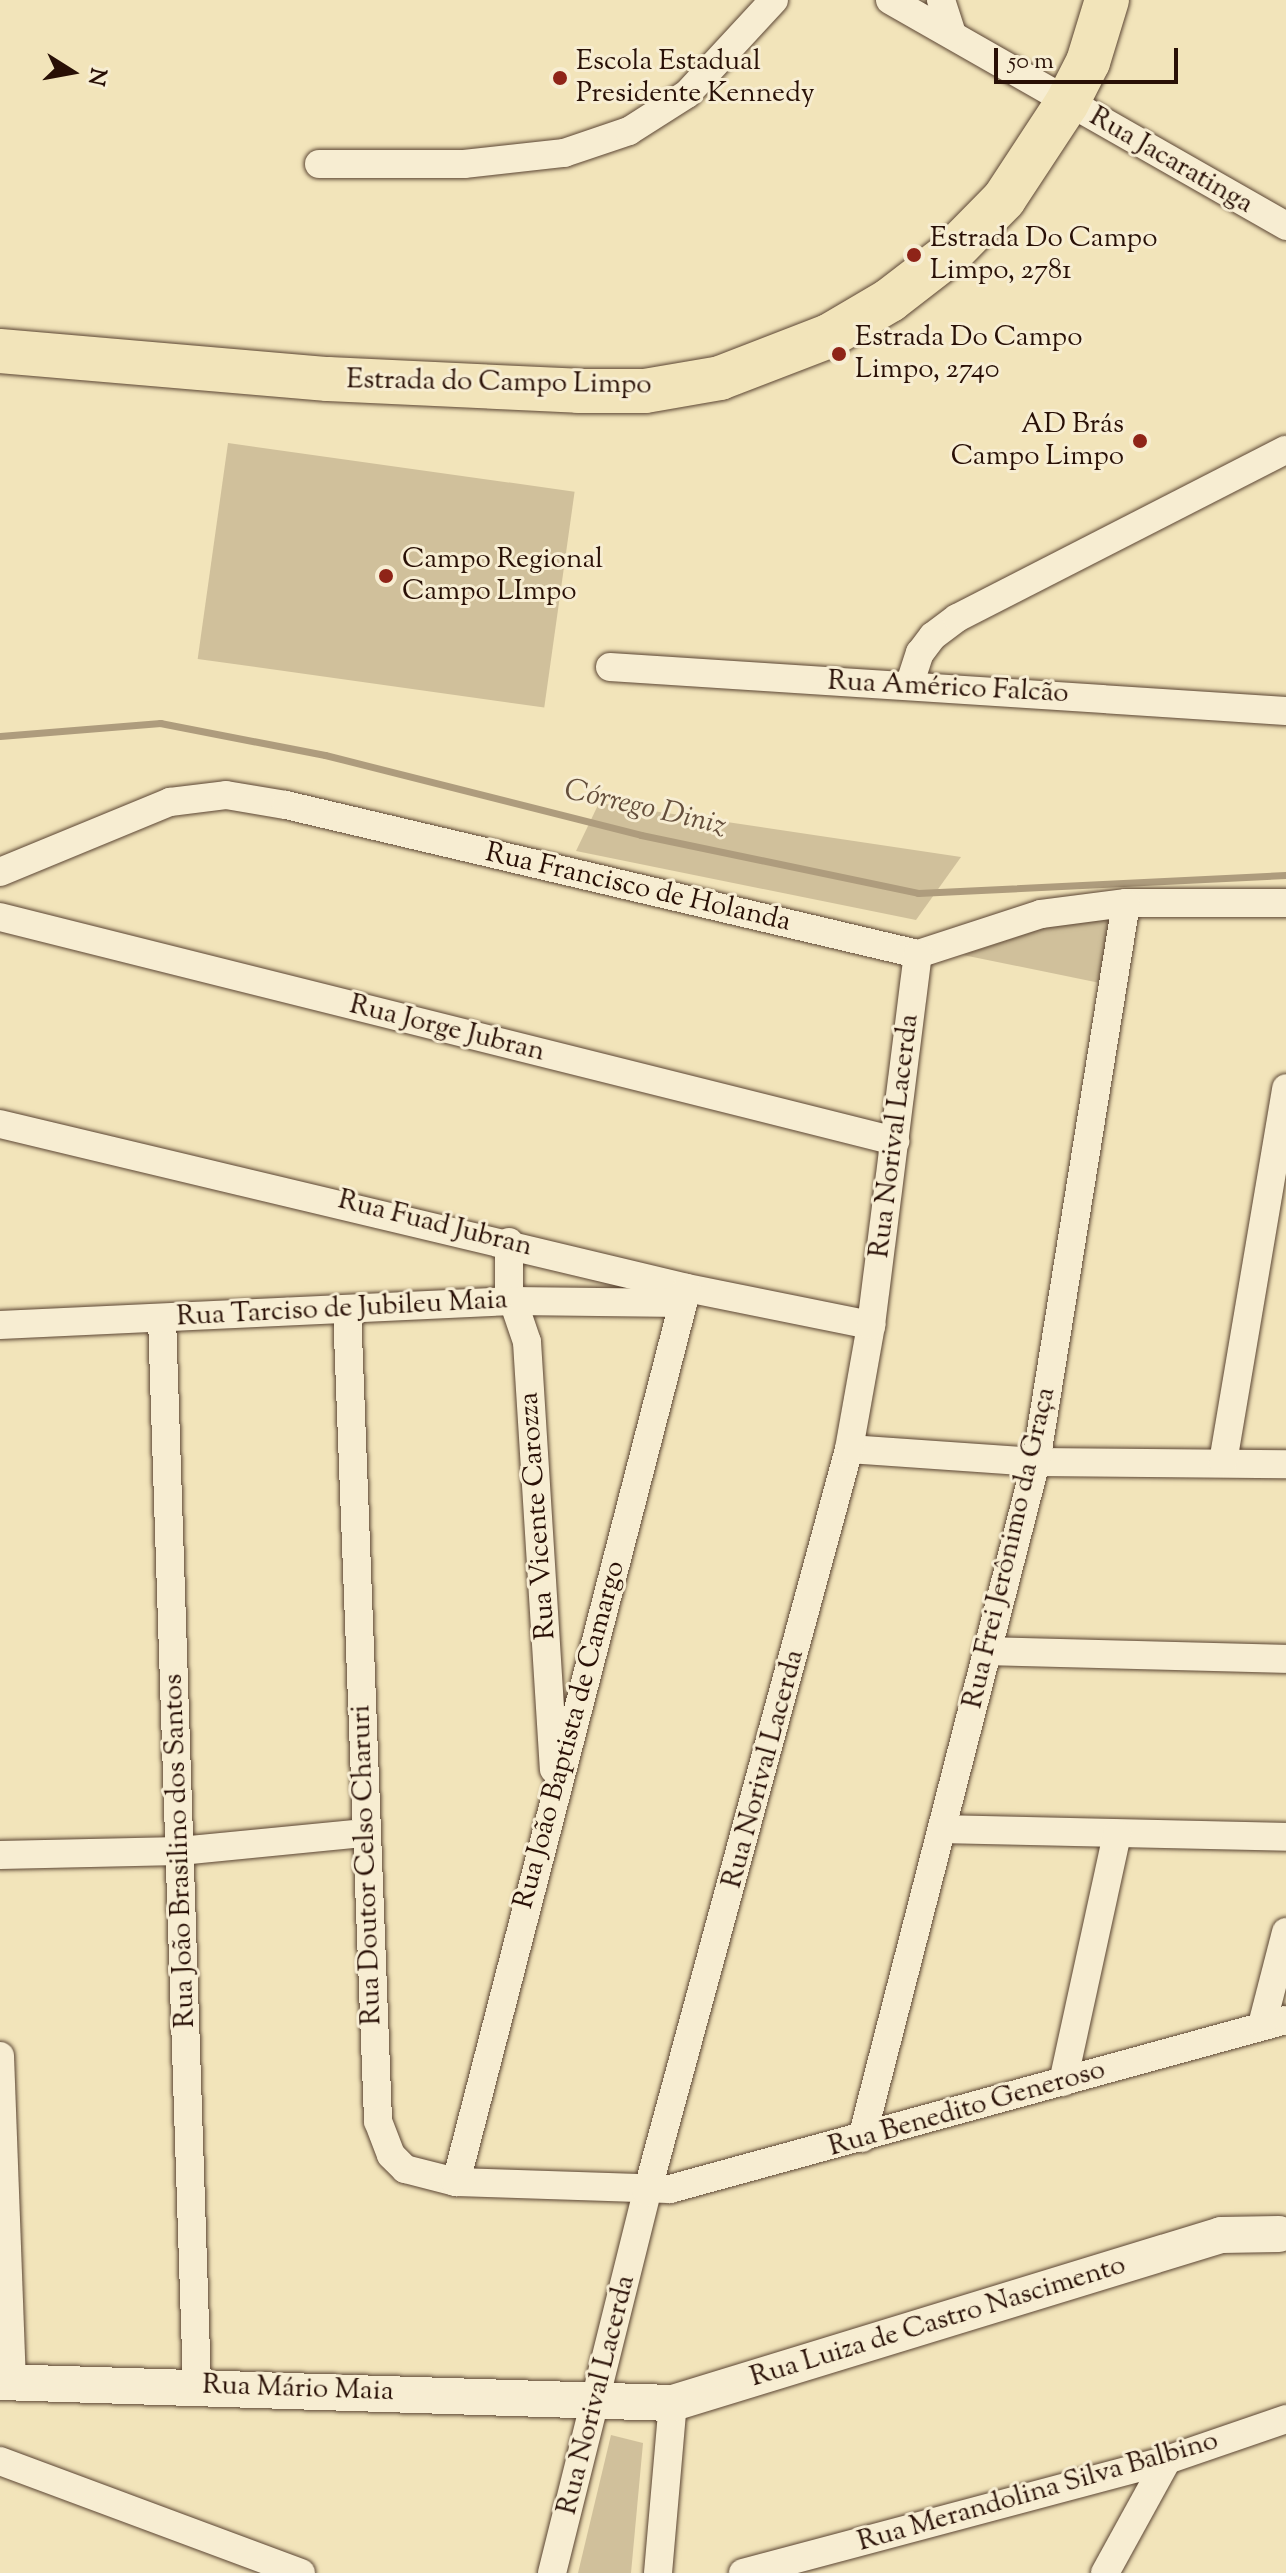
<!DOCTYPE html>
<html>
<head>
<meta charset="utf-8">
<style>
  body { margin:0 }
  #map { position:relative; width:1286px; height:2573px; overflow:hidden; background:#f2e4ba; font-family:"Sorts Mill Goudy",serif }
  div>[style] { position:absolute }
  .green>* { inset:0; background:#d0c09b; transform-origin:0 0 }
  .stream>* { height:7px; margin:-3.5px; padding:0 3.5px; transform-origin:3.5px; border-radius:3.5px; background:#ae9c7d }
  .roads { filter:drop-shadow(0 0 2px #5b4533) drop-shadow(0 0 2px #5b4533) }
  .minor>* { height:28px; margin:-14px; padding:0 14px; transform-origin:14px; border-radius:14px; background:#f7edd2 }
  .tertiary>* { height:36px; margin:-18px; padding:0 18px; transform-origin:18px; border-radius:18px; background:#f7edd2 }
  .primary>* { height:44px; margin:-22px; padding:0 22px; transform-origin:22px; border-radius:22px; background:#f2e4ba }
  .dots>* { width:22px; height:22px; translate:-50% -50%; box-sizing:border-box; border:4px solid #f7edd2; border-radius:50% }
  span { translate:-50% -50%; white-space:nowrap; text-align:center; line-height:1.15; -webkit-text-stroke:6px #f7edd2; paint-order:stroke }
  .poi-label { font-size:28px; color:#291006 }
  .left { translate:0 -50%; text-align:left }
  .right { translate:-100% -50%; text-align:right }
  .street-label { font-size:28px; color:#291006 }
  .water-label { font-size:30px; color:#654f3c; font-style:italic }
  .north { position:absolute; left:32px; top:32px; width:80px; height:80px; -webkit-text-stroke:6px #f7edd2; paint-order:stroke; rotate:101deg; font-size:22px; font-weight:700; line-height:32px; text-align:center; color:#291006 }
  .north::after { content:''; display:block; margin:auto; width:28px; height:36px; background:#291006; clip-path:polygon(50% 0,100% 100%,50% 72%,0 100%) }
  .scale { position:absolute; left:994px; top:48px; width:184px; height:36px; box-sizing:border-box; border:4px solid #291006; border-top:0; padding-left:10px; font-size:24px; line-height:28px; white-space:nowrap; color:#291006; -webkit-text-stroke:6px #f7edd2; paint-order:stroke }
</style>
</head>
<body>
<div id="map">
  <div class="green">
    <div style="left:228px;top:443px;width:350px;height:218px;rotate:8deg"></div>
    <div style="clip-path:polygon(599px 803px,961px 857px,916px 920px,576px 851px)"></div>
    <div style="clip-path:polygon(1116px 904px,1100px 983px,963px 955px)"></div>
    <div style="clip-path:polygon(611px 2435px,643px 2443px,631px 2573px,578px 2573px)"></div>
  </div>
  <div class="stream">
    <div style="left:0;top:736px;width:161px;rotate:-4.6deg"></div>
    <div style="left:160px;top:723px;width:168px;rotate:11deg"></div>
    <div style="left:325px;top:755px;width:326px;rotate:14.2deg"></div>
    <div style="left:641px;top:835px;width:283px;rotate:11.8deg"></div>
    <div style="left:918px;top:893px;width:368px;rotate:-2.8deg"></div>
  </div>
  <div class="roads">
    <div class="minor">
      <div style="left:890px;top:0;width:456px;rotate:29.7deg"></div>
      <div style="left:941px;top:0;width:36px;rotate:72deg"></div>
      <div style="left:319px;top:164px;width:145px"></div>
      <div style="left:464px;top:164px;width:101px;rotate:-6.3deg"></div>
      <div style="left:564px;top:153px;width:69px;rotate:-18.7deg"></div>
      <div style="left:629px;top:131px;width:69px;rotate:-32.5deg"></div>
      <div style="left:687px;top:94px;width:128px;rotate:-47.2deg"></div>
      <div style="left:610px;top:667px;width:677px;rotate:3.72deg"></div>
      <div style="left:909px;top:686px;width:35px;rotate:-72deg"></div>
      <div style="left:920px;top:653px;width:21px;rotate:-53deg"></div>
      <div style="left:933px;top:636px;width:30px;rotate:-37deg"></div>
      <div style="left:957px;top:618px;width:369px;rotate:-27.1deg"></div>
      <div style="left:0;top:872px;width:184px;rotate:-22.4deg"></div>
      <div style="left:170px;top:802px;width:56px;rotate:-7.1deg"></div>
      <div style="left:226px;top:795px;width:61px;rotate:9.5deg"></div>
      <div style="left:286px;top:805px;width:649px;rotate:13.27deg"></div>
      <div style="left:918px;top:954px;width:129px;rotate:-18deg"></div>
      <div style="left:1041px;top:914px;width:86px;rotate:-7.4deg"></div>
      <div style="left:1126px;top:903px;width:160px"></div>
      <div style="left:0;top:917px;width:923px;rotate:14.05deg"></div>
      <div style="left:0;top:1124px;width:706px;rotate:13.43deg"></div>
      <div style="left:687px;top:1288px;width:188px;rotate:11.4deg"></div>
      <div style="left:509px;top:1242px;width:47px;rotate:90deg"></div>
      <div style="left:509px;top:1289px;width:56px;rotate:71.2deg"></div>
      <div style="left:527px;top:1342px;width:428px;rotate:86.4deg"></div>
      <div style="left:347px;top:1309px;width:813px;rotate:87.81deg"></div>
      <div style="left:378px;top:2121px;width:36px;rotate:69deg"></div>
      <div style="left:391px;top:2155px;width:20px;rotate:45deg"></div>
      <div style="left:405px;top:2169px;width:53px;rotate:14.3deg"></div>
      <div style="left:456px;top:2182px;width:214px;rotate:1.9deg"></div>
      <div style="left:670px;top:2189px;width:639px;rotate:-15.34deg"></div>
      <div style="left:162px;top:1318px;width:1067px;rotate:88.12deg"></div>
      <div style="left:0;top:1325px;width:514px;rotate:-2.68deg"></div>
      <div style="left:513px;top:1301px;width:170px;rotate:0.7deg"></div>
      <div style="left:849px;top:1449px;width:187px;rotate:4deg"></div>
      <div style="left:1036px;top:1462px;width:250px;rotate:0.5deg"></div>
      <div style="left:1223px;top:1462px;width:379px;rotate:-80.4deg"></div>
      <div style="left:988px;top:1651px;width:298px;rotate:1.5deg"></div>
      <div style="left:942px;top:1829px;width:344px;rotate:1.3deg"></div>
      <div style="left:0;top:1855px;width:180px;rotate:-1.3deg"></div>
      <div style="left:180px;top:1851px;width:186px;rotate:-5.6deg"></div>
      <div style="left:1262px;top:2025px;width:96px;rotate:-75.5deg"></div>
      <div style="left:0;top:2056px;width:326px;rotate:87.9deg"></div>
      <div style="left:1063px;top:2082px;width:254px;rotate:-77.7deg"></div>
      <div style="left:862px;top:2138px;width:698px;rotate:-75.57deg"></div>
      <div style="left:1036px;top:1462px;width:566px;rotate:-80.85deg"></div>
      <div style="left:456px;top:2182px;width:923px;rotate:-75.51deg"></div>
      <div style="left:0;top:2461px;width:321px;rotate:20.4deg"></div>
      <div style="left:552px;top:2573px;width:393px;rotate:-76deg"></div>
      <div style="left:647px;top:2192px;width:770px;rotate:-74.79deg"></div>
      <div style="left:849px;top:1449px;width:126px;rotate:-79.9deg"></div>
      <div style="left:871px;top:1325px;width:374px;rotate:-82.8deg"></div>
      <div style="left:658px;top:2573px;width:171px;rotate:-85deg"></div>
      <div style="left:743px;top:2573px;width:439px;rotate:-14.9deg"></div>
      <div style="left:1167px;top:2460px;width:126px;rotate:-19deg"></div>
      <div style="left:1105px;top:2573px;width:129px;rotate:-61.2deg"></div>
    </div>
    <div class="tertiary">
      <div style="left:0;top:2382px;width:673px;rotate:1.79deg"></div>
      <div style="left:673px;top:2403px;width:573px;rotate:-17.04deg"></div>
      <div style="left:1221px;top:2235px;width:58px;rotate:-1deg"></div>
    </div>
    <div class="primary">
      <div style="left:0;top:351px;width:329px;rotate:4.9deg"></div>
      <div style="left:328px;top:379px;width:250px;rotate:2.7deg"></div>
      <div style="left:578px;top:391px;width:67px"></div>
      <div style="left:645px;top:391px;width:76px;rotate:-9.8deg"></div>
      <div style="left:720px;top:378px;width:117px;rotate:-21.1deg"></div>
      <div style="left:829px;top:336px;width:71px;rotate:-30.5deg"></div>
      <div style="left:890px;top:300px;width:78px;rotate:-37.7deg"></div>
      <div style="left:952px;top:252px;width:74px;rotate:-45.5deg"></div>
      <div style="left:1004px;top:199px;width:115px;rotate:-56.7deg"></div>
      <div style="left:1067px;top:103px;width:46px;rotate:-62.9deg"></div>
      <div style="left:1088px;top:62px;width:65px;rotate:-73deg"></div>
    </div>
  </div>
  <div class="dots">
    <div style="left:560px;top:78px;background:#8f2418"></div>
    <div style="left:914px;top:255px;background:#8f2418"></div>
    <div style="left:839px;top:354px;background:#8f2418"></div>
    <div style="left:1140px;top:441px;background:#8f2418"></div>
    <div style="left:386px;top:576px;background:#8f2418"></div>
  </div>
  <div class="poi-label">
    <span class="left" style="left:576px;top:78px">Escola Estadual<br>Presidente Kennedy</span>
    <span class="left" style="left:930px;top:255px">Estrada Do Campo<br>Limpo, 2781</span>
    <span class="left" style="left:855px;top:354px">Estrada Do Campo<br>Limpo, 2740</span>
    <span class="right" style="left:1124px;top:441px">AD Brás<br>Campo Limpo</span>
    <span class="left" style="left:402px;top:576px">Campo Regional<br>Campo LImpo</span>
  </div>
  <div class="street-label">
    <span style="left:1171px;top:161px;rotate:30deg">Rua Jacaratinga</span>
    <span style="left:499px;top:383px;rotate:1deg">Estrada do Campo Limpo</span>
    <span style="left:948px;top:688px;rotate:3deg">Rua Américo Falcão</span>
    <span style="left:638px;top:888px;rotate:13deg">Rua Francisco de Holanda</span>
    <span style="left:447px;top:1029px;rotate:14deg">Rua Jorge Jubran</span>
    <span style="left:895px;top:1136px;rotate:-83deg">Rua Norival Lacerda</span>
    <span style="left:435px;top:1224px;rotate:14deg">Rua Fuad Jubran</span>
    <span style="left:342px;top:1309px;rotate:-3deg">Rua Tarciso de Jubileu Maia</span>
    <span style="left:538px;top:1516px;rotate:-94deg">Rua Vicente Carozza</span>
    <span style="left:1010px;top:1548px;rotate:-77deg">Rua Frei Jerônimo da Graça</span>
    <span style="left:570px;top:1735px;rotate:-75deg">Rua João Baptista de Camargo</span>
    <span style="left:764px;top:1769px;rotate:-75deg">Rua Norival Lacerda</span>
    <span style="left:180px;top:1851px;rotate:-92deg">Rua João Brasilino dos Santos</span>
    <span style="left:367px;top:1865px;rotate:-92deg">Rua Doutor Celso Charuri</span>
    <span style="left:967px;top:2109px;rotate:-16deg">Rua Benedito Generoso</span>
    <span style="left:938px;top:2322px;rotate:-17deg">Rua Luiza de Castro Nascimento</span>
    <span style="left:298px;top:2389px;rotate:2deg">Rua Mário Maia</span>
    <span style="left:597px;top:2395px;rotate:-76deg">Rua Norival Lacerda</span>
    <span style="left:1038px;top:2492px;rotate:-16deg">Rua Merandolina Silva Balbino</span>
  </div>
  <div class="water-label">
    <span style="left:645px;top:809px;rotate:13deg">Córrego Diniz</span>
  </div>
  <div class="north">N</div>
  <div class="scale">50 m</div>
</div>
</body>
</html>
